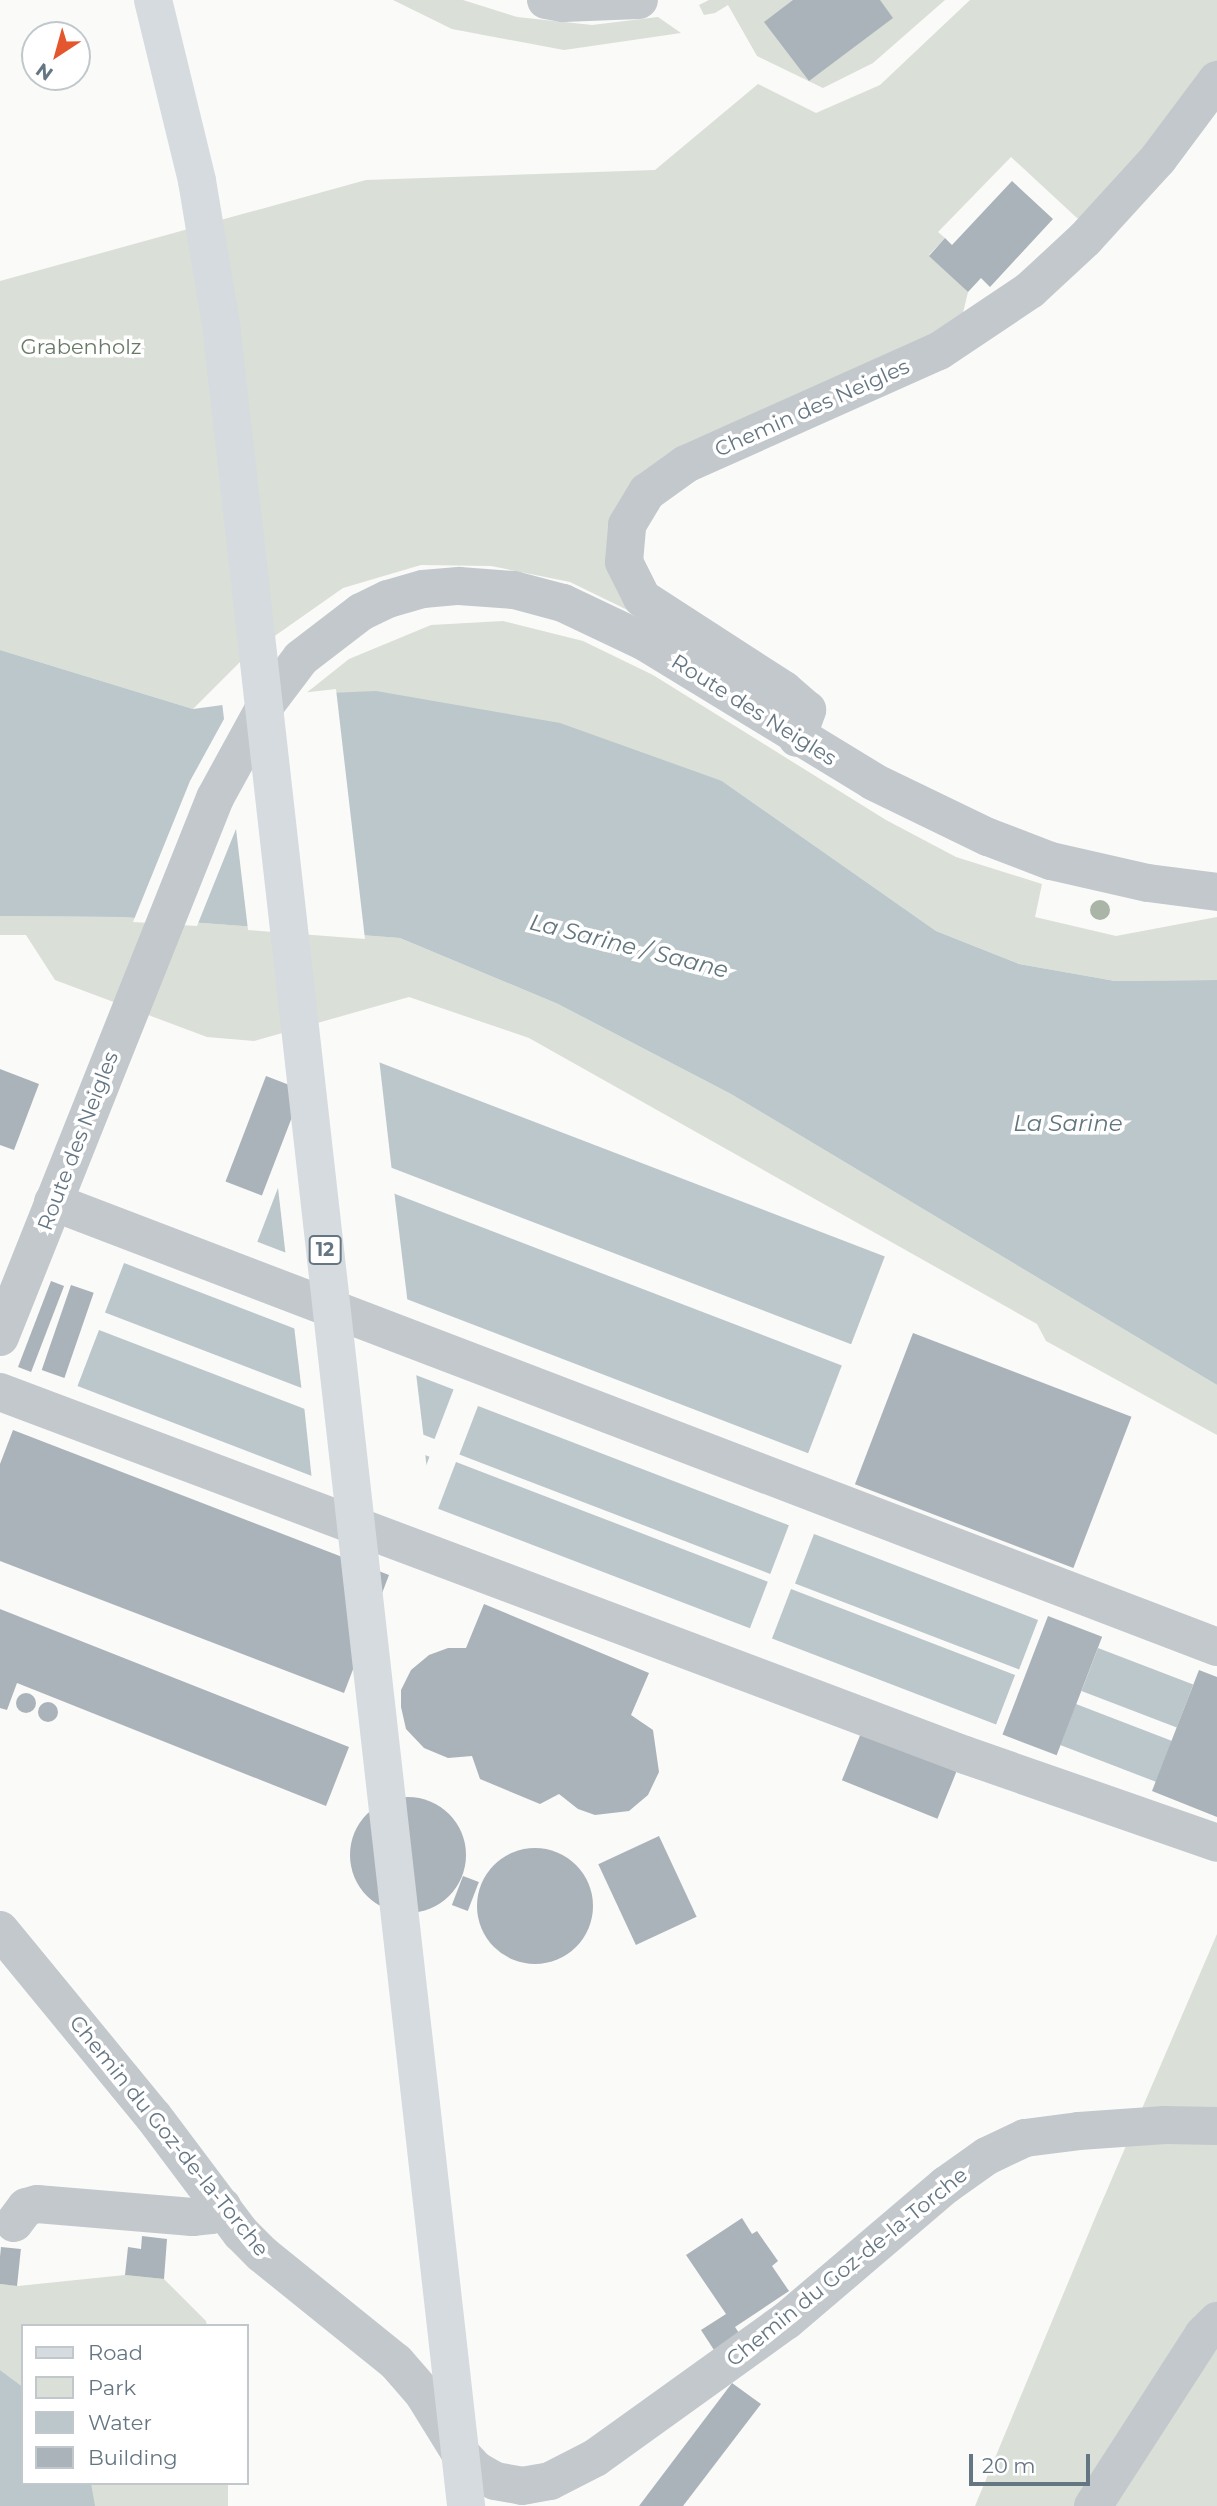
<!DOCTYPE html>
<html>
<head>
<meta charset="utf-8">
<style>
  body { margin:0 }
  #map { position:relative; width:1217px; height:2506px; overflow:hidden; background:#fafaf8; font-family:Montserrat,sans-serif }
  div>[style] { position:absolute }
  .green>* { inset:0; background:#dadfd7; transform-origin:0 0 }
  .water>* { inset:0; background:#bbc7cb; transform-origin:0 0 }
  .pier>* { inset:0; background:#fafaf8 }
  .building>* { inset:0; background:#aab3b9; transform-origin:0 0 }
  .round { border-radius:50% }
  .minor>* { height:38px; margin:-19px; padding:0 19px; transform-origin:19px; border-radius:19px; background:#c3c8cc }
  .major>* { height:38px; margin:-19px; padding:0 19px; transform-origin:19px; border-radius:19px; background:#d6dbdf }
  .trees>* { width:20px; height:20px; margin:-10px; border-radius:50%; background:#aab4a7 }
  span { translate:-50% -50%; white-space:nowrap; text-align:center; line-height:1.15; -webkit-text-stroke:7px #fff; paint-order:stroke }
  .shield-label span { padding:2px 5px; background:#fff; border:2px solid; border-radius:5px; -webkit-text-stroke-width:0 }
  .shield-label { font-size:19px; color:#657683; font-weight:700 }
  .park-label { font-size:21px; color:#687a64 }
  .street-label { font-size:21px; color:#657683 }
  .water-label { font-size:23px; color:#60757c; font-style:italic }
  .legend { position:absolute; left:21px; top:2324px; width:228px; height:161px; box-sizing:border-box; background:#fff; border:2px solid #c1c8cd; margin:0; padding:9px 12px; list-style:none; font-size:21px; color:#657683 }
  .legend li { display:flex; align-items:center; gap:14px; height:35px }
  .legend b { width:35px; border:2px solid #c1c8cd }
  .north { position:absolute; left:21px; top:21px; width:70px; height:70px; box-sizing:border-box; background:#fff; border:2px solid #c1c8cd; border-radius:50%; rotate:216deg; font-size:19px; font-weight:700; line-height:28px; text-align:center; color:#657683 }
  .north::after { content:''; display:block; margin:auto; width:24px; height:32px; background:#e4572e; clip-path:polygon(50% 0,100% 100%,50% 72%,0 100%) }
  .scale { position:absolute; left:969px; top:2454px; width:121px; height:32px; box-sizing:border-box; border:4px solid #657683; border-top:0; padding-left:9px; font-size:21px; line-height:24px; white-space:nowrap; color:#657683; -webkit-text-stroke:5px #fff; paint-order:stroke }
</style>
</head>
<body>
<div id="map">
  <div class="green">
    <div style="clip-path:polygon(393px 0,463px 0,517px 17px,592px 25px,658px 17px,681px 33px,564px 50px,452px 29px)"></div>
    <div style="clip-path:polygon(709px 0,945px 0,873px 63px,823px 88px,757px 56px,728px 5px,715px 13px,704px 15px,699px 5px)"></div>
    <div style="clip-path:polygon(970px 0,1217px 0,1217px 67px,1091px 218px,1077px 218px,1011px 157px,938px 232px,945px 238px,929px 255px,968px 292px,962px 317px,928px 345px,634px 483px,646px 619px,570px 582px,491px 566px,421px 565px,343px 588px,246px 656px,193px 709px,0 650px,0 281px,366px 180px,655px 170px,758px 84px,816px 113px,880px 85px)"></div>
    <div style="clip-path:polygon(503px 621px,583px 641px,653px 675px,886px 820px,956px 857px,1042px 884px,1035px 917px,1116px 936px,1217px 917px,1217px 980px,1115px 981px,1019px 964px,936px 931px,722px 781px,305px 694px,349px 659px,431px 625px)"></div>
    <div style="clip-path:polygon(0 916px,122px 917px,400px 938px,558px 1004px,731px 1094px,1217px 1385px,1217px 1435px,1046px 1341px,1037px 1324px,529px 1038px,409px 997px,254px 1041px,207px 1037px,55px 980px,26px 935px,0 935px)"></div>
    <div style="clip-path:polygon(1217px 1934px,1217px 2506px,975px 2506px,1095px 2218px)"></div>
    <div style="clip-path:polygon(125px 2275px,164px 2279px,206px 2321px,207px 2326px,23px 2326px,23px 2387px,0 2370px,0 2284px,18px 2286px)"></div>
    <div style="left:91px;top:2483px;width:137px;height:23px"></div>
  </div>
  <div class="water">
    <div style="clip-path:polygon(0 650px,193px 709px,305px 694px,376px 691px,560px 723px,722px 781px,936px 931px,1019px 964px,1115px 981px,1217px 980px,1217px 1385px,731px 1094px,558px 1004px,400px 938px,122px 917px,0 916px)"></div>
    <div style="left:334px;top:1045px;width:590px;height:94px;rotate:21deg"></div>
    <div style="left:291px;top:1154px;width:590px;height:94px;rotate:21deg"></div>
    <div style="left:124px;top:1263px;width:353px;height:53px;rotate:21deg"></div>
    <div style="left:99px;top:1330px;width:354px;height:60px;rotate:21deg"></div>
    <div style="left:478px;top:1406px;width:333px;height:52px;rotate:21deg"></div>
    <div style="left:456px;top:1462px;width:334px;height:50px;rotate:21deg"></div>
    <div style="left:814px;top:1534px;width:240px;height:53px;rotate:21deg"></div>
    <div style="left:791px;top:1589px;width:240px;height:53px;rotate:21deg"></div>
    <div style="left:1098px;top:1648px;width:102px;height:46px;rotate:21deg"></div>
    <div style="left:1076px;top:1704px;width:103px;height:44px;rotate:21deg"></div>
    <div style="clip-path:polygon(0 2370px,23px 2387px,23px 2483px,91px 2483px,95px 2506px,0 2506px)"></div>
  </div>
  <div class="pier">
    <div style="clip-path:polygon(336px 689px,365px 939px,248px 930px,236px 829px,197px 926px,133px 922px,190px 781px,224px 719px,222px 702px)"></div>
    <div style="clip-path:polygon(332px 1042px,379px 1058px,392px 1172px,299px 1136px,297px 1132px)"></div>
    <div style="clip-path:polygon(291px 1150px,394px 1190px,408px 1305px,286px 1258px,277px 1179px)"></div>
    <div style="clip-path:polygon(294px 1326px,416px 1373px,424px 1440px,302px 1393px)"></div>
    <div style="clip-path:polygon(304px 1405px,425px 1452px,427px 1471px,410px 1516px,312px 1481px)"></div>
  </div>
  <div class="building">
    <div style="clip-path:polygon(793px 0,880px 0,893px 18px,809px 81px,764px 22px)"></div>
    <div style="clip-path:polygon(1012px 181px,1053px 219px,990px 287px,981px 278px,968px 292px,929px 256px,945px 238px,952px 245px)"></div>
    <div style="clip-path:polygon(0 1069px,39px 1084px,14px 1150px,0 1145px)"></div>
    <div style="left:266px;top:1076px;width:39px;height:113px;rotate:21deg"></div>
    <div style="left:51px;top:1281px;width:14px;height:92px;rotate:21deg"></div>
    <div style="left:71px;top:1285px;width:24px;height:90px;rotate:19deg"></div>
    <div style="left:913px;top:1333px;width:234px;height:162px;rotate:21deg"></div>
    <div style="clip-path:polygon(13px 1430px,389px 1575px,344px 1693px,0 1561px,0 1464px)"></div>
    <div style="clip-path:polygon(484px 1604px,649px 1673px,631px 1715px,653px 1730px,659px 1772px,648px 1795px,629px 1811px,595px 1815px,578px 1809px,559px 1794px,540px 1804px,480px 1779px,472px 1756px,448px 1758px,424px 1748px,406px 1729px,401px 1707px,401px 1690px,411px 1670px,429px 1655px,448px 1648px,466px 1648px)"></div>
    <div style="clip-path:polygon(0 1609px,349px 1747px,326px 1806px,17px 1683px,7px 1710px,0 1708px)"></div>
    <div style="left:1048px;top:1616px;width:58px;height:127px;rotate:21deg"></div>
    <div style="clip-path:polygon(1199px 1670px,1217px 1677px,1217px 1817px,1152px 1791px)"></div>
    <div class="round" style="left:16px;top:1693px;width:20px;height:20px"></div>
    <div class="round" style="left:38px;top:1702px;width:20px;height:20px"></div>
    <div style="left:861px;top:1733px;width:103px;height:51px;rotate:22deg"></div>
    <div class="round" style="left:350px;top:1797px;width:116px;height:116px"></div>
    <div style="left:659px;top:1836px;width:89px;height:67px;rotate:65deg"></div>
    <div class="round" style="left:477px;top:1848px;width:116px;height:116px"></div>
    <div style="left:463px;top:1876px;width:17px;height:31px;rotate:21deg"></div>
    <div style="clip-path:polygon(742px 2218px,752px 2234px,757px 2231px,778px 2261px,772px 2266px,789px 2291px,735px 2327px,739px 2333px,714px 2350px,701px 2330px,726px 2314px,686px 2255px)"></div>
    <div style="clip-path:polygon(142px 2236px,167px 2239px,164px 2279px,125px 2275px,128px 2247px,141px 2249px)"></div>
    <div style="left:1px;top:2247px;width:20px;height:37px;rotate:6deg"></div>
    <div style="clip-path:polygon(732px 2383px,761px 2404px,683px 2506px,639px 2506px)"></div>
  </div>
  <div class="minor">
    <div style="left:546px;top:0;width:17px;rotate:10deg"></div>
    <div style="left:563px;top:3px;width:76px;rotate:-2.3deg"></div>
    <div style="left:797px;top:738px;width:30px;rotate:-70deg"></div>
    <div style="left:807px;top:710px;width:30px;rotate:-139deg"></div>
    <div style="left:784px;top:690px;width:169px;rotate:-147.1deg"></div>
    <div style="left:642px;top:598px;width:40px;rotate:-116.6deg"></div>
    <div style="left:624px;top:562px;width:37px;rotate:-85deg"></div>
    <div style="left:627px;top:525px;width:39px;rotate:-59deg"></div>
    <div style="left:647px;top:492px;width:48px;rotate:-35.7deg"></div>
    <div style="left:686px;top:464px;width:277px;rotate:-24.1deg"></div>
    <div style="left:939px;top:351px;width:110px;rotate:-33.8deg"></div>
    <div style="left:1030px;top:290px;width:75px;rotate:-42.8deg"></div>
    <div style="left:1085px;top:239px;width:108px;rotate:-47.6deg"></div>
    <div style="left:1158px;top:159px;width:99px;rotate:-53.2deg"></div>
    <div style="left:53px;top:1202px;width:1246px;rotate:20.92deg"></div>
    <div style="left:0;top:1337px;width:580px;rotate:-68.25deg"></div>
    <div style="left:215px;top:798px;width:108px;rotate:-61.3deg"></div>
    <div style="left:267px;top:703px;width:56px;rotate:-52.9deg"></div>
    <div style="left:301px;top:658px;width:76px;rotate:-37.5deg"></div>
    <div style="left:361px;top:612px;width:30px;rotate:-26deg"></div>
    <div style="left:388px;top:599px;width:36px;rotate:-16deg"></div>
    <div style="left:423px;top:589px;width:36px;rotate:-5deg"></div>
    <div style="left:459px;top:586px;width:55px;rotate:4.2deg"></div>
    <div style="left:514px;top:590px;width:51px;rotate:14.9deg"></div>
    <div style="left:563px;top:603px;width:91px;rotate:25.4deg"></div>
    <div style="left:645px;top:642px;width:268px;rotate:31.4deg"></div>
    <div style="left:874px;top:782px;width:127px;rotate:25.8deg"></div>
    <div style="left:988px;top:837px;width:67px;rotate:20.9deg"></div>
    <div style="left:1051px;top:861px;width:99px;rotate:12.8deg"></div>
    <div style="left:1148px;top:883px;width:70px;rotate:7.4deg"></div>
    <div style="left:0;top:1392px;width:1031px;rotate:20.61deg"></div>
    <div style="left:965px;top:1755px;width:267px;rotate:19.2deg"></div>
    <div style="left:0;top:1930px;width:241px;rotate:50.6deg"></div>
    <div style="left:153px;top:2116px;width:146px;rotate:53.1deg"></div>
    <div style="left:241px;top:2233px;width:30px;rotate:45deg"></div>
    <div style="left:262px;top:2254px;width:172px;rotate:38.9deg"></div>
    <div style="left:396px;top:2362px;width:41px;rotate:48.9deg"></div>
    <div style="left:423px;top:2393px;width:70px;rotate:58.3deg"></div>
    <div style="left:460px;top:2453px;width:23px;rotate:47deg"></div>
    <div style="left:476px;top:2470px;width:22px;rotate:30deg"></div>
    <div style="left:495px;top:2481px;width:27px;rotate:10deg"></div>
    <div style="left:522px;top:2486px;width:28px;rotate:-10deg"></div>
    <div style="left:550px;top:2481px;width:51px;rotate:-27.1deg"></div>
    <div style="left:595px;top:2458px;width:235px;rotate:-35.7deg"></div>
    <div style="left:786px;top:2321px;width:210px;rotate:-40.4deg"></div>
    <div style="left:946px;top:2185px;width:50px;rotate:-35.3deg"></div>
    <div style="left:987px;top:2156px;width:42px;rotate:-25.3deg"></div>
    <div style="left:1025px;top:2138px;width:54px;rotate:-7.4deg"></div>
    <div style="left:1079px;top:2131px;width:86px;rotate:-4deg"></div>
    <div style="left:1165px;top:2125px;width:52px;rotate:1.1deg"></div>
    <div style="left:14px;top:2223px;width:20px;rotate:-53deg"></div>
    <div style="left:26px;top:2207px;width:11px;rotate:-15deg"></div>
    <div style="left:37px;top:2204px;width:156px;rotate:4.8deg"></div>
    <div style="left:192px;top:2217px;width:19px;rotate:-6deg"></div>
    <div style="left:211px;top:2215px;width:14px;rotate:-36deg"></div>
    <div style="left:1093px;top:2506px;width:203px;rotate:-57.2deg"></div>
    <div style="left:1203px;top:2335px;width:20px;rotate:-45deg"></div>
  </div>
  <div class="major">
    <div style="left:153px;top:0;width:186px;rotate:76.3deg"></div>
    <div style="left:197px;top:181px;width:145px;rotate:80.5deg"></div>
    <div style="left:221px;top:324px;width:2196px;rotate:83.59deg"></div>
  </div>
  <div class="trees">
    <div style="left:1100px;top:910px"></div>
  </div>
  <div class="shield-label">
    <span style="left:325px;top:1250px">12</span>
  </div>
  <div class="park-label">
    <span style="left:81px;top:347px">Grabenholz</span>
  </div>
  <div class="street-label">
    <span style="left:812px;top:408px;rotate:-24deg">Chemin des Neigles</span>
    <span style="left:754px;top:710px;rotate:32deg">Route des Neigles</span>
    <span style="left:78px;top:1141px;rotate:-69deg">Route des Neigles</span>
    <span style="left:169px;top:2136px;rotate:51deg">Chemin du Goz-de-la-Torche</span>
    <span style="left:847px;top:2267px;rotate:-39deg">Chemin du Goz-de-la-Torche</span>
  </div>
  <div class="water-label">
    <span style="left:629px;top:946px;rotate:14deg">La Sarine / Saane</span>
    <span style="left:1068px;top:1123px">La Sarine</span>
  </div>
  <ul class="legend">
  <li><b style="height:9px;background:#d6dbdf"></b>Road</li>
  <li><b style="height:19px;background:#dadfd7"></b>Park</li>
  <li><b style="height:19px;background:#bbc7cb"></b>Water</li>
  <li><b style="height:19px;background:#aab3b9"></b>Building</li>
  </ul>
  <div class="north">N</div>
  <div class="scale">20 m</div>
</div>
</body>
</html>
